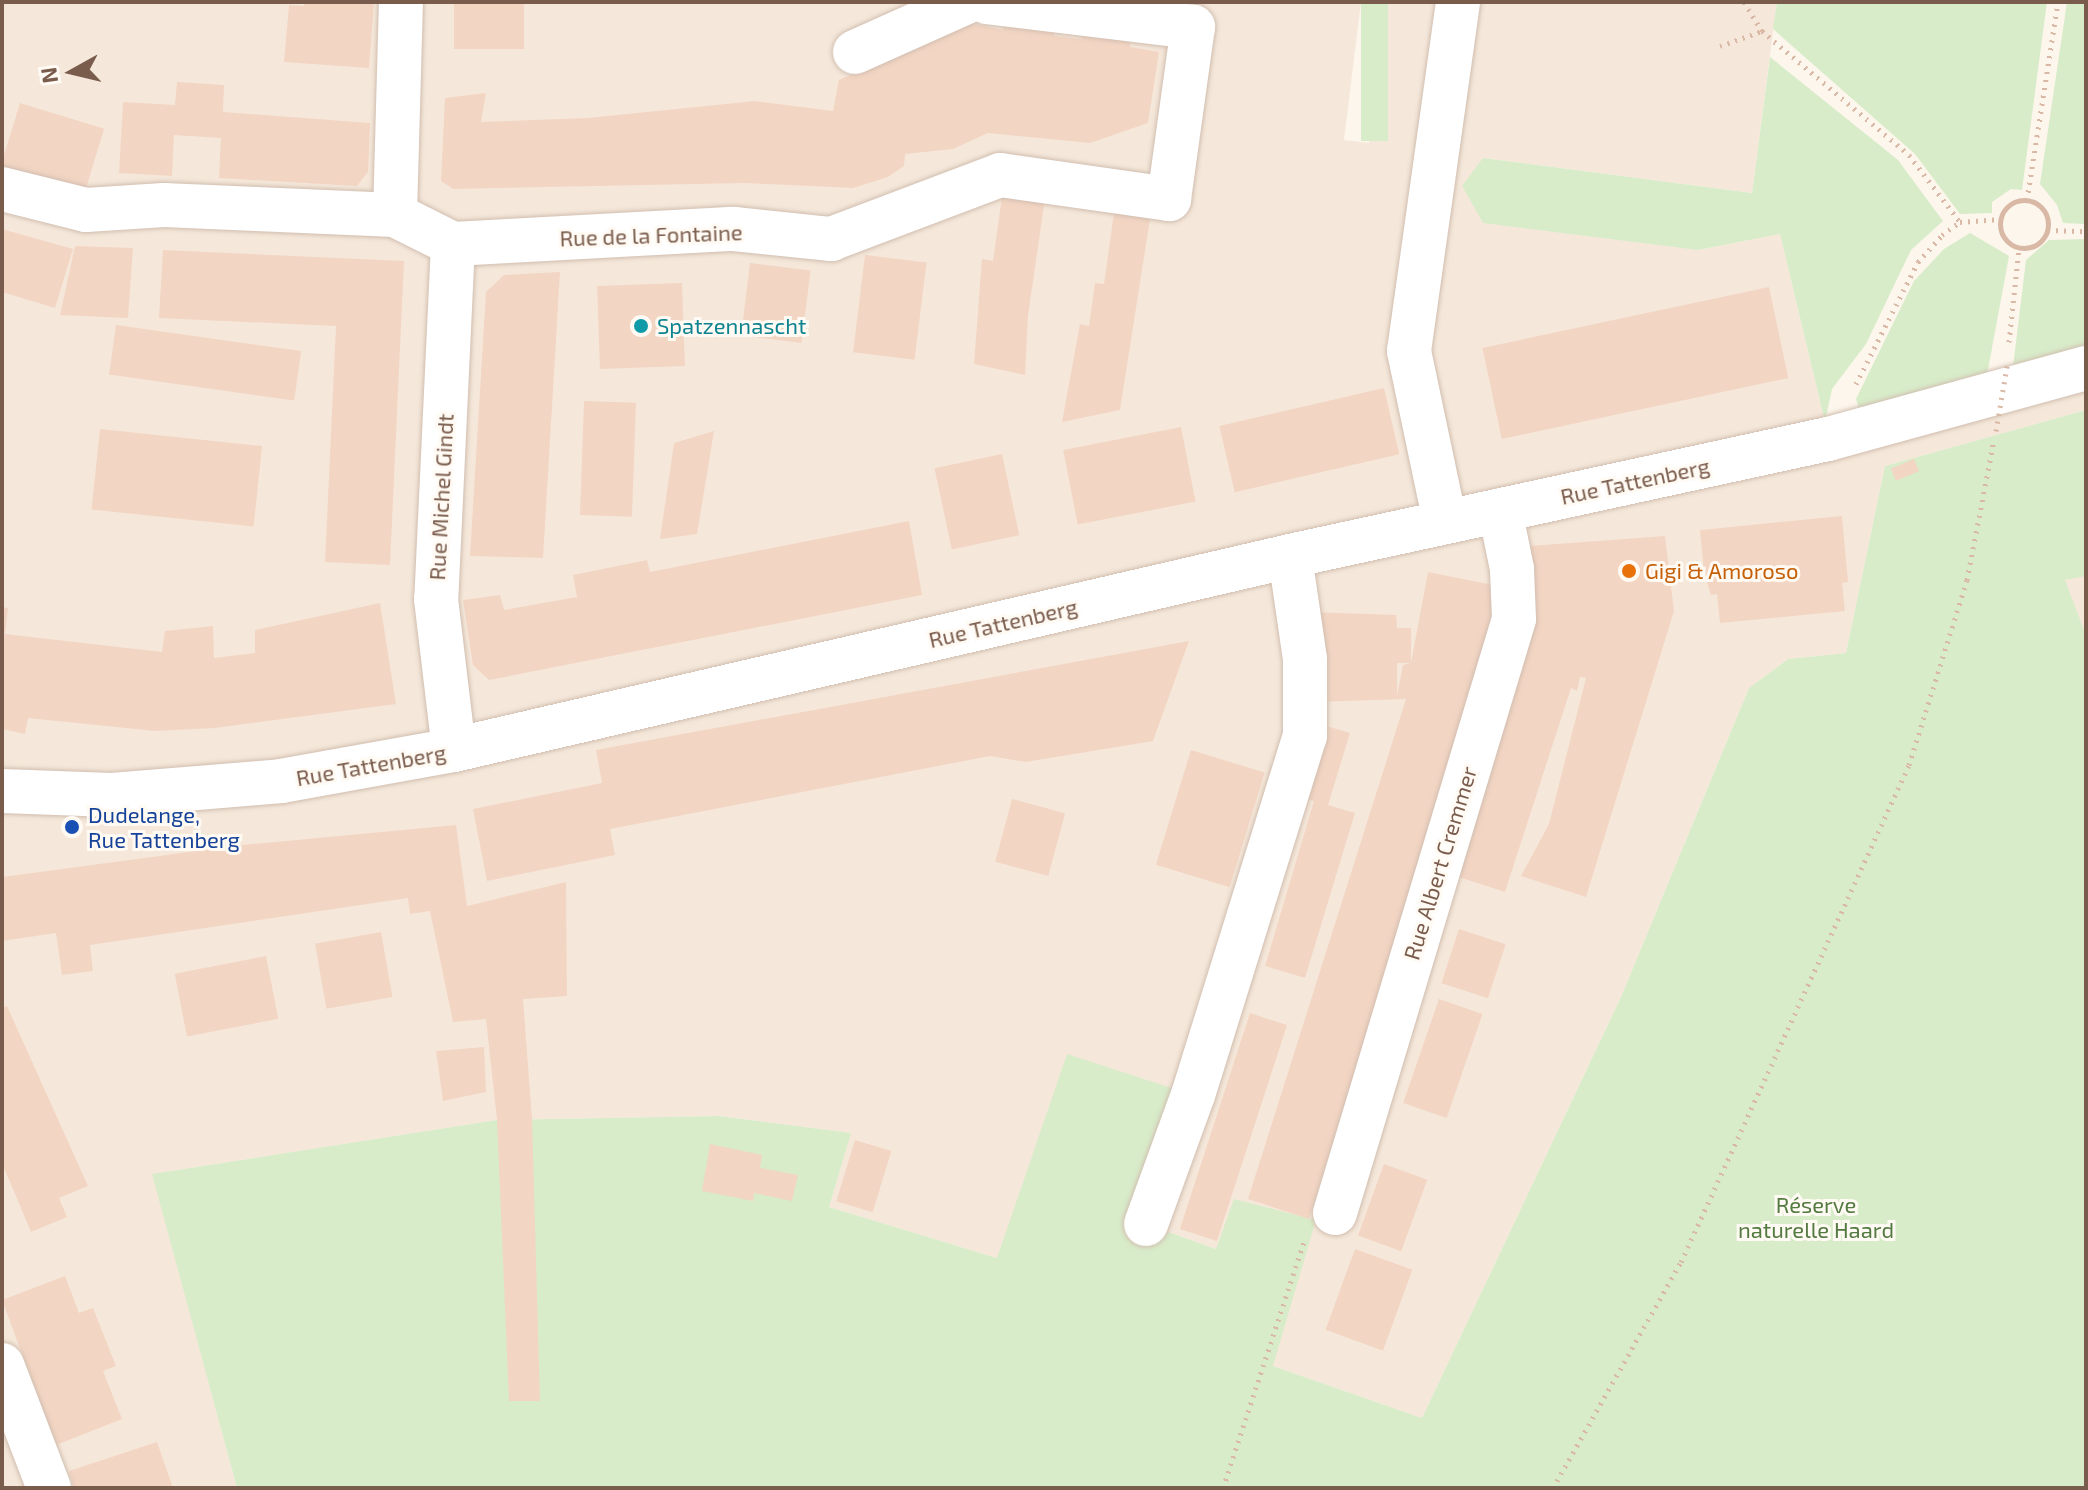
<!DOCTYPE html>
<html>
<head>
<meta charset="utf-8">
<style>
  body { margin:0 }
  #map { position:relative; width:2088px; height:1490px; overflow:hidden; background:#fdf6ec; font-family:"Exo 2",sans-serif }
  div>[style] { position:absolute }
  .residential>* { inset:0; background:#f5e8da }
  .green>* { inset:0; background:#d8ecc9; transform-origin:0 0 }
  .building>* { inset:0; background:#f3d5c3; transform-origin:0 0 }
  .path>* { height:5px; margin-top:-2.5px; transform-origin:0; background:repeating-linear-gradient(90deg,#d9b8a5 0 2px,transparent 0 8px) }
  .path>.ring { margin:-2.5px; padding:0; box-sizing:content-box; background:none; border:5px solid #d9b8a5; border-radius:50% }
  .roads { filter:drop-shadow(0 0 2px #d1beb0) drop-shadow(0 0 2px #d1beb0) }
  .minor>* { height:44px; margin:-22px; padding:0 22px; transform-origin:22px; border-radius:22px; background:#fff }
  .path-bridge>* { height:5px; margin-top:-2.5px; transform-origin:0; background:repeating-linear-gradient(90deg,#d9b8a5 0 2px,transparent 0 8px) }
  .dots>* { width:22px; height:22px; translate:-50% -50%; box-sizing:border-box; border:4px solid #fffaf3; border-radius:50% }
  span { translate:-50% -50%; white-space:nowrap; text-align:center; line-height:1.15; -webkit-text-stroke:6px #fffaf3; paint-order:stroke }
  .street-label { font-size:22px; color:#7a5c4d }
  .culture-label { font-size:22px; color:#0d838f }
  .left { translate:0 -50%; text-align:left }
  .food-label { font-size:22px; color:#c56008 }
  .transit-label { font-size:22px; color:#164399 }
  .park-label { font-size:22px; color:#537a41 }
  .frame { position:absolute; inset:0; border:4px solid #7a5c4d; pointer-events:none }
  .north { position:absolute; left:32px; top:32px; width:80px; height:80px; -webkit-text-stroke:6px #fffaf3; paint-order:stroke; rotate:262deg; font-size:22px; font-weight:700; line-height:32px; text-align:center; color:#7a5c4d }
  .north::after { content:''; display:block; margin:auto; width:28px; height:36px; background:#7a5c4d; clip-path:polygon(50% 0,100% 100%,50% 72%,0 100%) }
</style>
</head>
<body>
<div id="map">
  <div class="residential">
    <div style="clip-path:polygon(2px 2px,1361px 2px,1344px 140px,1369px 143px,1388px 2px,1777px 2px,1752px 193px,1484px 158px,1698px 250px,1780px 234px,1825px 422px,2086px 347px,2086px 410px,1885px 466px,1846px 653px,1788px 659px,1749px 688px,1621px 997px,1422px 1418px,1273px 1366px,1216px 1249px,1146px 1224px,997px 1258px,829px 1207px,850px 1133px,719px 1116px,497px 1120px,153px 1174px,237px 1488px,2px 1488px)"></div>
    <div style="clip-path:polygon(2086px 576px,2086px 635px,2064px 579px)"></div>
  </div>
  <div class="green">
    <div style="left:1361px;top:2px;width:27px;height:139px"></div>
    <div style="clip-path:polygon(1777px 2px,2047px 2px,2022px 190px,2011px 189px,1992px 202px,1992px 213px,1960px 214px,1915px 154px,1773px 29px)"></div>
    <div style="clip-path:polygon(2067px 2px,2086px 3px,2086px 224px,2063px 223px,2057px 205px,2040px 184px)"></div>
    <div style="clip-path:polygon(1770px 57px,1898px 160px,1943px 221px,1911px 250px,1866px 344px,1832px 389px,1825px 422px,1780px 234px,1698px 250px,1483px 223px,1462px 186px,1483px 158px,1752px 193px)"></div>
    <div style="clip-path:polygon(1970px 233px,2009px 256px,1987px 375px,1860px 412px,1856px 399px,1914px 281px,1944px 249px)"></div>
    <div style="clip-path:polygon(2086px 239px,2086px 347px,2013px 367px,2026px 260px,2049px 240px)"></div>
    <div style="clip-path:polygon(2086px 410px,2086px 576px,2065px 580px,2086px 635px,2086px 1488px,237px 1488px,152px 1174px,497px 1120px,719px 1116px,851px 1133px,829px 1207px,997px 1258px,1067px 1054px,1193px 1095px,1146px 1224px,1216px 1249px,1234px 1199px,1316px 1220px,1273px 1366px,1422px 1418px,1621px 997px,1749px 688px,1788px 659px,1846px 653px,1885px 466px)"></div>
  </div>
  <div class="building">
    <div style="clip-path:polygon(304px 2px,374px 2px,369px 68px,284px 62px,289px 5px,304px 6px)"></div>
    <div style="left:454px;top:2px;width:70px;height:47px"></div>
    <div style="clip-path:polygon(1005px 21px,1055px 27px,1054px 36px,1081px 39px,1082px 32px,1131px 39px,1130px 47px,1159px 52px,1148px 123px,1090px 143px,988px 133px,953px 149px,905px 154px,904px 166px,888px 177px,853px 188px,745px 183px,453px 189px,441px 181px,445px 98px,486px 93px,481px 122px,588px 118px,755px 101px,833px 111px,839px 80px,969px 23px,1003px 30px)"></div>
    <div style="clip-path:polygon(177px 82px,224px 85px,223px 112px,370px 123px,368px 172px,357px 186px,219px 178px,221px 138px,174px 135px,172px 176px,119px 173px,123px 102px,175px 105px)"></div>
    <div style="left:20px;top:103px;width:88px;height:68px;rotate:17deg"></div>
    <div style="clip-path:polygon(1003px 190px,1045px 198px,1028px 316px,1025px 375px,974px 364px,982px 259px,993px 261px)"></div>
    <div style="clip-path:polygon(1114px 213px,1150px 219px,1120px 410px,1062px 422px,1080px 324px,1089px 326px,1095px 283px,1104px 284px)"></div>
    <div style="clip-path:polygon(2px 229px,73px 249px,55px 308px,2px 292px)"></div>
    <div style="clip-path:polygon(75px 246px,133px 248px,128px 318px,60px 315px)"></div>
    <div style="clip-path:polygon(163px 250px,404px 261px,390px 565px,325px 562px,336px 326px,159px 318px)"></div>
    <div style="left:865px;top:255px;width:62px;height:98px;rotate:7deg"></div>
    <div style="left:750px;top:263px;width:61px;height:73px;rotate:7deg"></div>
    <div style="clip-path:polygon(560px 272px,543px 558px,470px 556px,486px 292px,504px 275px)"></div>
    <div style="left:682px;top:283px;width:83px;height:85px;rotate:88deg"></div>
    <div style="left:1769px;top:287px;width:93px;height:293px;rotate:78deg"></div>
    <div style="left:116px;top:325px;width:187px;height:50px;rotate:8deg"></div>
    <div style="left:1384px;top:388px;width:68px;height:169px;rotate:77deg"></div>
    <div style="left:584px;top:401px;width:52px;height:114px;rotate:2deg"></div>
    <div style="left:1181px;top:427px;width:76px;height:120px;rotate:79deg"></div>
    <div style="left:100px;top:429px;width:163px;height:81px;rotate:6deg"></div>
    <div style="clip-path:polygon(714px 431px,697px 534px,660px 539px,674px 443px)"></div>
    <div style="left:1002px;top:454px;width:83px;height:69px;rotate:78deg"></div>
    <div style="left:1914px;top:459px;width:13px;height:25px;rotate:67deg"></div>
    <div style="clip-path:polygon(1842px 516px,1848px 582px,1842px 583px,1845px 611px,1720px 623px,1717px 594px,1711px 595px,1704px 573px,1700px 530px)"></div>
    <div style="clip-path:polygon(909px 521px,922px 595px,489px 680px,473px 665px,463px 600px,500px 595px,504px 610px,577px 597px,573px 575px,647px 560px,650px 572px)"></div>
    <div style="clip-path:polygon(1665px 536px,1674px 611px,1586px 897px,1521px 876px,1549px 824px,1586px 678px,1580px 677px,1577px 691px,1571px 688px,1505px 892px,1446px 873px,1513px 670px,1522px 672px,1536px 613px,1530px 546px)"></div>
    <div style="clip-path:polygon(evenodd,1428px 572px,1498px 586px,1484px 659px,1309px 1219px,1248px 1199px,1406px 699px,1314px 702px,1312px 612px,1396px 615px,1397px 628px,1411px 628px,1411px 663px,1428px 572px,1397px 663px,1411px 663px,1403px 665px,1397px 696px,1397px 663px)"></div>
    <div style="clip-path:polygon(380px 603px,396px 704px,215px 728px,155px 731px,28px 718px,25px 734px,2px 729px,2px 607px,8px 608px,5px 634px,162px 652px,165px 631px,213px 626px,214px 658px,255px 653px,255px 630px)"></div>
    <div style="clip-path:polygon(1189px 641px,1153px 741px,1026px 762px,990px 756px,610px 829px,615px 855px,487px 881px,473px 809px,602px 783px,596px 750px)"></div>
    <div style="clip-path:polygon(1320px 724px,1350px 733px,1328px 805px,1355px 813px,1305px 978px,1265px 966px,1314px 801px,1299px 796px)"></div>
    <div style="left:1191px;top:750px;width:77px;height:120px;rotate:17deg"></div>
    <div style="left:1012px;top:799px;width:55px;height:65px;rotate:15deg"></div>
    <div style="clip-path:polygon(456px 825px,467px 906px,566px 882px,567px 996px,523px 999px,532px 1119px,540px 1401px,509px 1401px,497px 1120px,486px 1019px,453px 1022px,430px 911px,410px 914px,408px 898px,90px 945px,93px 971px,62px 975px,56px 933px,2px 941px,2px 877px,242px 845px)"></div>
    <div style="left:1459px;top:929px;width:49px;height:57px;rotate:18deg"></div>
    <div style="left:381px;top:932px;width:66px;height:67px;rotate:80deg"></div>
    <div style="left:266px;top:956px;width:64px;height:93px;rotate:79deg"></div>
    <div style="left:1439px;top:999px;width:46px;height:110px;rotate:19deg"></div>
    <div style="clip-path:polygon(7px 1006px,88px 1186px,59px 1198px,67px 1217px,31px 1232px,2px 1163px,2px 1008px)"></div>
    <div style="left:1250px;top:1013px;width:39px;height:227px;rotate:18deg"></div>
    <div style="clip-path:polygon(484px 1047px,486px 1092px,443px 1101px,436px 1051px)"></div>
    <div style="left:855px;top:1140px;width:38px;height:64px;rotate:17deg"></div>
    <div style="clip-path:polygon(710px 1144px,762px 1155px,760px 1168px,798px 1175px,792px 1201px,754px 1193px,753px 1201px,702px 1191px)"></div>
    <div style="left:1384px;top:1164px;width:46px;height:76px;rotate:20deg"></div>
    <div style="left:1355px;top:1249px;width:61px;height:86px;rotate:20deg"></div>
    <div style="clip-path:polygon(65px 1276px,79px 1313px,93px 1308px,116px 1366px,103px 1371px,122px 1419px,56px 1445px,2px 1300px)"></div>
    <div style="clip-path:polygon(157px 1442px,173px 1488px,74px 1488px,69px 1471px)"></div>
  </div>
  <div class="path">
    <div style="left:1762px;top:31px;width:192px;rotate:40.1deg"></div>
    <div style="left:1909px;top:155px;width:84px;rotate:52.7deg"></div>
    <div style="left:1720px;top:46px;width:45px;rotate:-19.7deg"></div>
    <div style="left:1762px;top:31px;width:34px;rotate:-122deg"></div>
    <div style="left:2027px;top:200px;width:200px;rotate:-81.1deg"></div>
    <div class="ring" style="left:2000px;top:200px;width:43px;height:43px"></div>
    <div style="left:2048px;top:230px;width:38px;rotate:2deg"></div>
    <div style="left:2009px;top:342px;width:95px;rotate:-83.9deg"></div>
    <div style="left:1856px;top:384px;width:137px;rotate:-63.1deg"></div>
    <div style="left:1918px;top:262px;width:36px;rotate:-48deg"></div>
    <div style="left:1942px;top:235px;width:22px;rotate:-36deg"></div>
    <div style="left:1960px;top:222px;width:41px;rotate:-4.2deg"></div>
    <div style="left:1223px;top:1488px;width:259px;rotate:-71.8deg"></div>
    <div style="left:1553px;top:1488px;width:260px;rotate:-60.5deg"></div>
    <div style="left:1681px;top:1262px;width:547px;rotate:-65.36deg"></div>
    <div style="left:1909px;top:765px;width:194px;rotate:-72.6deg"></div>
    <div style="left:1967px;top:580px;width:143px;rotate:-79.1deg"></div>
  </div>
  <div class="roads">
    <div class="minor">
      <div style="left:855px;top:52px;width:123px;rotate:-24.1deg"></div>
      <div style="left:2px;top:189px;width:87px;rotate:14deg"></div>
      <div style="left:86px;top:210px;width:78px;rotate:-3.7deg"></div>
      <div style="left:164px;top:205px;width:231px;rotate:2.5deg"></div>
      <div style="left:395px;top:215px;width:65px;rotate:26.6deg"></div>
      <div style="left:453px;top:244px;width:281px;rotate:-3.1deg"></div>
      <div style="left:734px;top:229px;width:98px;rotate:5.9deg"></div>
      <div style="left:831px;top:239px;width:181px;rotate:-20.7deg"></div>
      <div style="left:1000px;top:175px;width:171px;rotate:8.1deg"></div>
      <div style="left:1169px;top:199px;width:174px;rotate:-82.1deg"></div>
      <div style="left:1193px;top:27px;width:208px;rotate:-173.1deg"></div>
      <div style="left:395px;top:215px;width:213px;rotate:-88.4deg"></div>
      <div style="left:453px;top:244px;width:355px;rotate:92.7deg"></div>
      <div style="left:436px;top:599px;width:152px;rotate:83.2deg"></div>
      <div style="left:1445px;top:522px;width:175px;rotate:-101.9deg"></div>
      <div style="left:1409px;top:351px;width:352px;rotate:-82deg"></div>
      <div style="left:2px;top:791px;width:110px;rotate:2.1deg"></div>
      <div style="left:112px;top:795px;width:170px;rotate:-4.7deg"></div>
      <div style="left:281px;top:781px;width:176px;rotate:-10.2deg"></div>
      <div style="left:454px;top:750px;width:858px;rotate:-13.06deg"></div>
      <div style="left:1290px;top:556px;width:551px;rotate:-12.27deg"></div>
      <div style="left:1828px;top:439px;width:268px;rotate:-15.4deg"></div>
      <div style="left:1335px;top:1213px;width:620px;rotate:-73.23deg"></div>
      <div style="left:1514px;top:619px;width:50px;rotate:-92.3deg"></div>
      <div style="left:1512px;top:569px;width:60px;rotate:-101.5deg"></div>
      <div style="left:1146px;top:1224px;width:137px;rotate:-70deg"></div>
      <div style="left:1193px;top:1095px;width:376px;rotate:-72.7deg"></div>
      <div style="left:1305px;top:736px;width:77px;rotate:-90deg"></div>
      <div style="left:1305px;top:659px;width:104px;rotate:-98.3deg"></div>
      <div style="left:2px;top:1365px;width:132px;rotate:69.1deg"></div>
    </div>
  </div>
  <div class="path-bridge">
    <div style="left:1996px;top:431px;width:71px;rotate:-80.3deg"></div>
  </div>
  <div class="dots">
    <div style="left:641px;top:326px;background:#0f9aa8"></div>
    <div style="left:1629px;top:571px;background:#e8710a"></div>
    <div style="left:72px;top:827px;background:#1a4fb4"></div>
  </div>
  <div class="street-label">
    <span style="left:651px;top:235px;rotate:-2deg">Rue de la Fontaine</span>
    <span style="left:1635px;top:481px;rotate:-12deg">Rue Tattenberg</span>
    <span style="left:441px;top:497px;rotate:-87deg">Rue Michel Gindt</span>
    <span style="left:1003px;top:623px;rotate:-13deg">Rue Tattenberg</span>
    <span style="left:371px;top:765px;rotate:-10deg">Rue Tattenberg</span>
    <span style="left:1440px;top:863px;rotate:-73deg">Rue Albert Cremmer</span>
  </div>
  <div class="culture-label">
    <span class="left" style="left:657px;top:326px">Spatzennascht</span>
  </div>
  <div class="food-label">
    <span class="left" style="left:1645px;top:571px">Gigi &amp; Amoroso</span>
  </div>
  <div class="transit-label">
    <span class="left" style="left:88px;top:827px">Dudelange,<br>Rue Tattenberg</span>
  </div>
  <div class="park-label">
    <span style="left:1816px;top:1217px">Réserve<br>naturelle Haard</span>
  </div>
  <div class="frame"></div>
  <div class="north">N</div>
</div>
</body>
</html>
